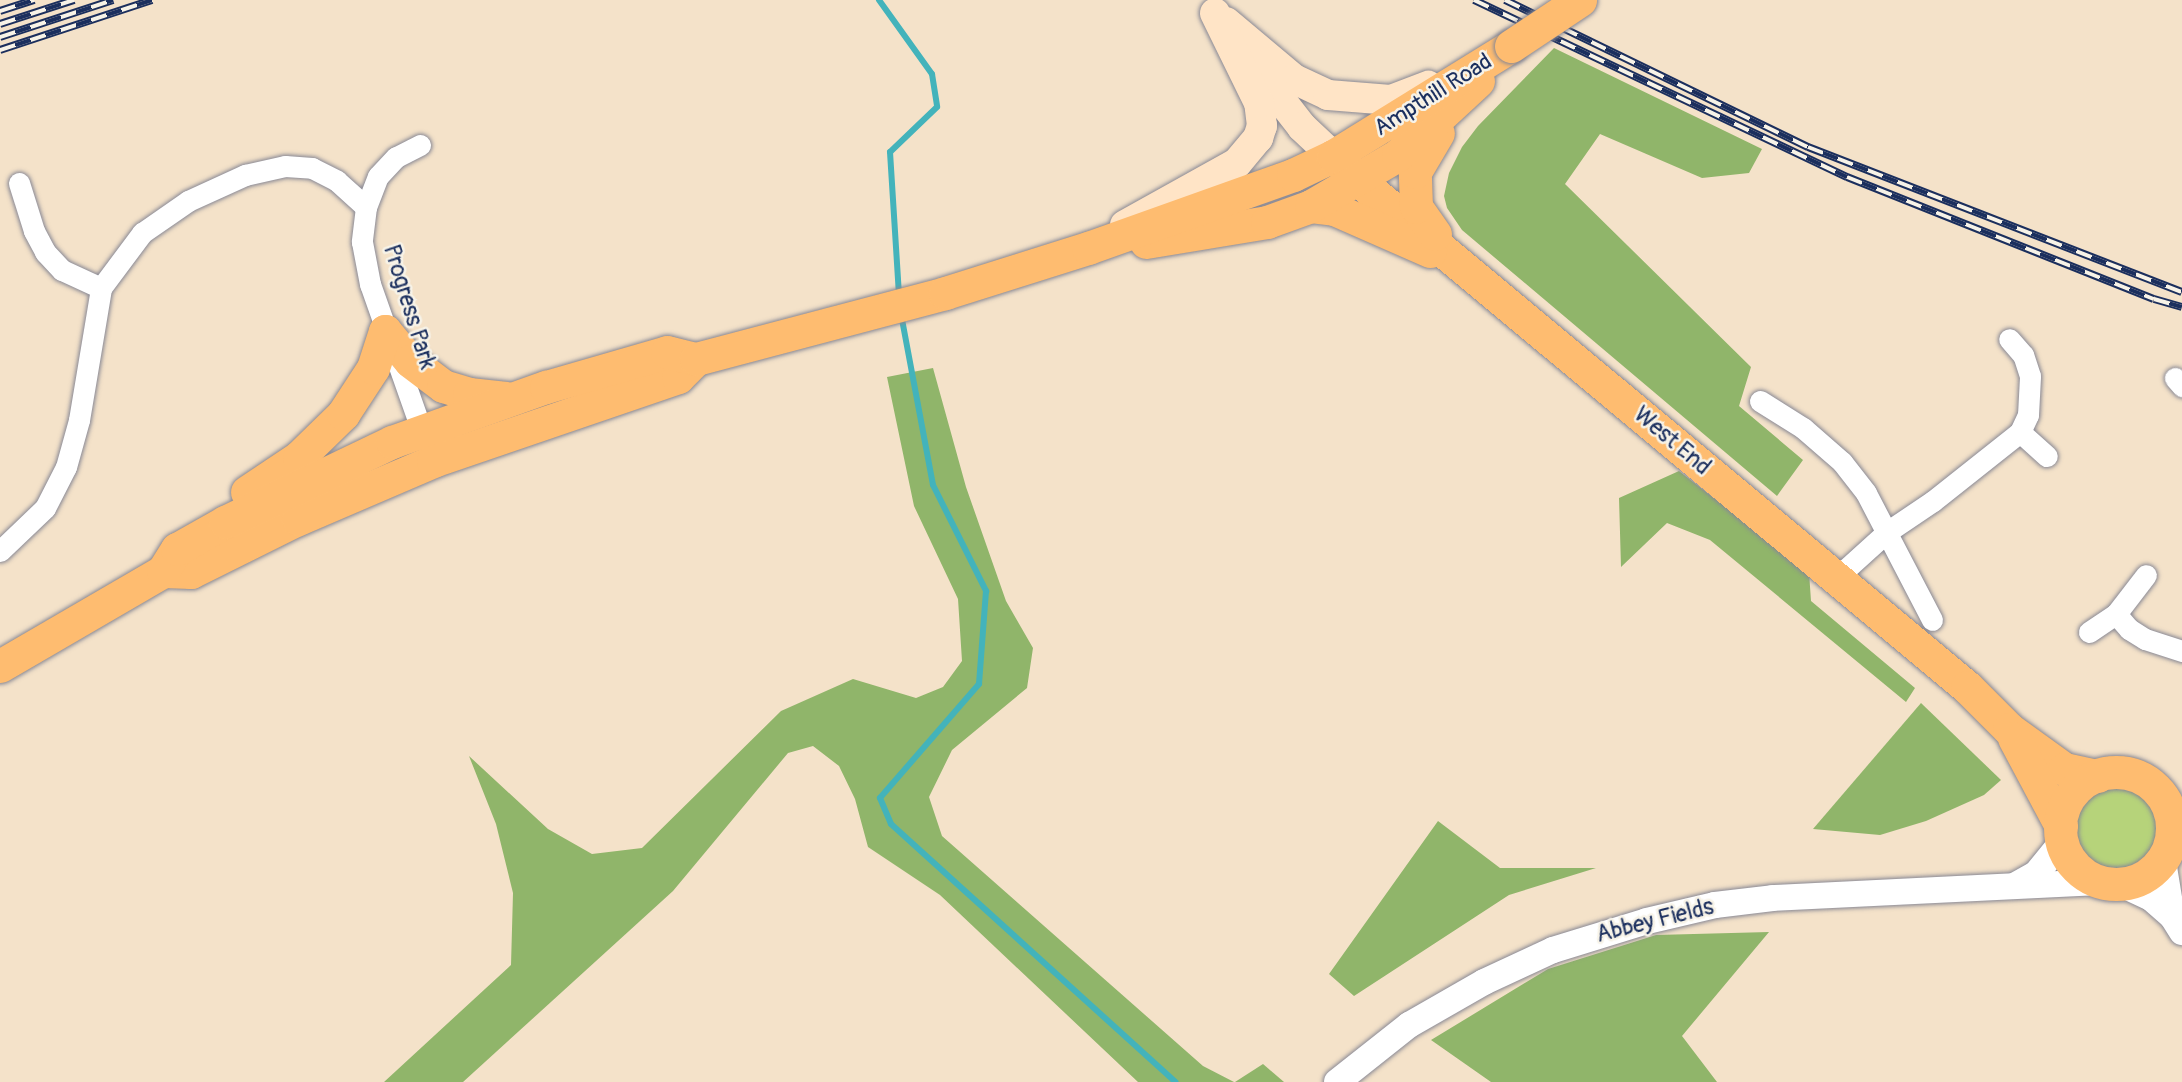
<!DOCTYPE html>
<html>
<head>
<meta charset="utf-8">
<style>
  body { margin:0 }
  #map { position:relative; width:2182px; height:1082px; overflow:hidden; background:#f4e2c9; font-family:Pangolin,sans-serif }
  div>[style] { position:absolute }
  .green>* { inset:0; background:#b6d37a }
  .round { border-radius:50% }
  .forest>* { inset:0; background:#90b56a }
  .stream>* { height:6px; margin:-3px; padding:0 3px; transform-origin:3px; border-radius:3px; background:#43b3bb }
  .roads { filter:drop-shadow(0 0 2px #888894) drop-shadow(0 0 2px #888894) }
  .minor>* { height:21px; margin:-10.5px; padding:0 10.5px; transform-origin:10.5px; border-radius:10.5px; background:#fff }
  .tertiary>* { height:26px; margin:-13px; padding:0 13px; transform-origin:13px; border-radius:13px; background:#fff }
  .secondary>* { height:30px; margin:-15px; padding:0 15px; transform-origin:15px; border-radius:15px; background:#ffe4c6 }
  .primary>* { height:33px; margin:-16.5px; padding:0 16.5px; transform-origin:16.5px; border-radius:16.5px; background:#febc70 }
  .primary>.ring { margin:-16.5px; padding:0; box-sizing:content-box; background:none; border:33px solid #febc70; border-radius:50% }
  .rail>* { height:8px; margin-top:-4px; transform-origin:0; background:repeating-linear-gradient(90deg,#f7f3e8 0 16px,#1b2f5e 0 32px); box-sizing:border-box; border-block:2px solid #1b2f5e }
  .bridges { filter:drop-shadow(0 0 2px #888894) drop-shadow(0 0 2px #888894) }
  .primary-bridge>* { height:33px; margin:-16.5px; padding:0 16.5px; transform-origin:16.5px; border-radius:16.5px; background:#febc70 }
  span { translate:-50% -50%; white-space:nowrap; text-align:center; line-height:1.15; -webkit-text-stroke:5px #f7f3e8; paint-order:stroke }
  .street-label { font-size:23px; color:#1b2f5e }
</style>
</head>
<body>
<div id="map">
  <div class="green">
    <div class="round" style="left:2075px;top:787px;width:82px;height:82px"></div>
  </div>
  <div class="forest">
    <div style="clip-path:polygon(1554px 48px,1762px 149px,1749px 173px,1702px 178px,1600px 134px,1565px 184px,1751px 367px,1739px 406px,1803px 460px,1777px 496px,1462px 230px,1447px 208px,1444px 196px,1449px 173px,1462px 147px,1478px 126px)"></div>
    <div style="clip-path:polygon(933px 368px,966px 487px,1006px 601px,1033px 648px,1027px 688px,952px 750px,929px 797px,942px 836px,1203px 1066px,1234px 1082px,1138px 1082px,940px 895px,868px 847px,855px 799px,839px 766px,813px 746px,788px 753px,673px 891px,463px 1082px,384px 1082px,511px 965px,513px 893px,496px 824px,469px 756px,548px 829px,592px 854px,642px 848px,781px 711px,853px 679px,916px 698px,943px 687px,962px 661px,958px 599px,914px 506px,887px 377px)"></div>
    <div style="clip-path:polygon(1679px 471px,1809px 572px,1811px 601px,1915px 688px,1906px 702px,1710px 540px,1667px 523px,1621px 567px,1619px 498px)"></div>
    <div style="clip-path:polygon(1921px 703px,2001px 780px,1984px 795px,1926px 821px,1880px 835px,1813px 829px)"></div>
    <div style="clip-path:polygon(1438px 821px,1500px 868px,1596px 868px,1509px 895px,1354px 996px,1329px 974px)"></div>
    <div style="clip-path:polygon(1769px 932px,1682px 1036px,1717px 1082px,1491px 1082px,1431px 1040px,1548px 969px,1656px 935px)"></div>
    <div style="clip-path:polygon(1263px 1064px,1284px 1082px,1235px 1082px)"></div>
  </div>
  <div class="stream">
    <div style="left:879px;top:0;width:91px;rotate:54.4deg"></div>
    <div style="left:932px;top:74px;width:33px;rotate:81deg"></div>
    <div style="left:937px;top:107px;width:65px;rotate:136.2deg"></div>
    <div style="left:890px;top:152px;width:145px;rotate:86.4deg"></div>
    <div style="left:901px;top:314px;width:174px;rotate:79.4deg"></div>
    <div style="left:933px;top:485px;width:119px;rotate:63.4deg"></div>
    <div style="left:986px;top:591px;width:93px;rotate:94.3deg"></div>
    <div style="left:979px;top:684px;width:151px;rotate:131deg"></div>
    <div style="left:880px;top:798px;width:28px;rotate:67deg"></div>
    <div style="left:891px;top:824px;width:384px;rotate:42.2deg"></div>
  </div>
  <div class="roads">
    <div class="minor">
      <div style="left:420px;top:145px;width:27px;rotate:153deg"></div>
      <div style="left:396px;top:157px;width:26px;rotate:133deg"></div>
      <div style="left:378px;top:176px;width:33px;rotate:111deg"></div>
      <div style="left:366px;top:207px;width:35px;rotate:97deg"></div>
      <div style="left:362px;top:242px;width:43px;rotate:79.2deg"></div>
      <div style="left:370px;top:284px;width:165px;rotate:70.6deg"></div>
      <div style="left:19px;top:183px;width:50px;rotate:72.6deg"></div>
      <div style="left:34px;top:231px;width:24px;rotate:62deg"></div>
      <div style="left:45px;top:252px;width:25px;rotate:47deg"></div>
      <div style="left:62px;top:270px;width:43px;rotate:24.8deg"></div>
      <div style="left:2175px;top:378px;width:11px;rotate:49deg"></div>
      <div style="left:1760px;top:401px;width:51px;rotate:32.1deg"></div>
      <div style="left:1803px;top:428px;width:52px;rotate:41.1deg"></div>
      <div style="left:1842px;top:462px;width:39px;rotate:52deg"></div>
      <div style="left:1866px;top:493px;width:143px;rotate:62.5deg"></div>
      <div style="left:2020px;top:432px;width:36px;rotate:42deg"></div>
      <div style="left:0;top:551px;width:62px;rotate:-43.7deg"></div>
      <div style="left:45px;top:508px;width:46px;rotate:-62.9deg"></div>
      <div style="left:66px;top:467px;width:49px;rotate:-74.5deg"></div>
      <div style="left:79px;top:420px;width:134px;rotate:-80.5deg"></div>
      <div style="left:101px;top:288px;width:69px;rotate:-53.3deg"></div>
      <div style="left:142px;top:233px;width:56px;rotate:-34.8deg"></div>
      <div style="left:188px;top:201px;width:63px;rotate:-24.5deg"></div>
      <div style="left:245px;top:175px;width:41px;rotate:-12.7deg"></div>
      <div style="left:285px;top:166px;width:27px;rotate:4deg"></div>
      <div style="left:312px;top:168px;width:28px;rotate:27deg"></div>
      <div style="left:337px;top:181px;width:39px;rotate:42deg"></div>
      <div style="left:1835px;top:579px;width:70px;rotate:-42.1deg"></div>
      <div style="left:1887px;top:532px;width:55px;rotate:-34deg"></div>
      <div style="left:1933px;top:501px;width:111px;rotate:-38.4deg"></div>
      <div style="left:2020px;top:432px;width:19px;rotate:-65deg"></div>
      <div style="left:2028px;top:415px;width:39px;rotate:-87deg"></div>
      <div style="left:2030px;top:376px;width:22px;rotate:-108deg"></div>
      <div style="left:2023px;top:355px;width:21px;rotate:-131deg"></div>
      <div style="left:2116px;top:614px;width:20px;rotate:49deg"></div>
      <div style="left:2129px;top:629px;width:19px;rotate:32deg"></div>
      <div style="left:2145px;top:639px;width:39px;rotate:18deg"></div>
      <div style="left:2089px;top:632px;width:32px;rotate:-34deg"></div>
      <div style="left:2116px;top:614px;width:49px;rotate:-52.4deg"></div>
    </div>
    <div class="tertiary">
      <div style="left:2163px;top:861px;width:56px;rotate:80.7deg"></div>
      <div style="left:2121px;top:884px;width:33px;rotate:25deg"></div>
      <div style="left:2151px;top:898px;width:28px;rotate:41deg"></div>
      <div style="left:2172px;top:916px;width:19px;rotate:58deg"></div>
      <div style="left:2014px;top:886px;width:25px;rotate:-29deg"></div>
      <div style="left:2036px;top:874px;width:41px;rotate:-50.9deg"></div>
      <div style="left:1337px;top:1082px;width:92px;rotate:-38.4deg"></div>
      <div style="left:1409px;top:1025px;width:86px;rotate:-29.8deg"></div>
      <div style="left:1484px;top:982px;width:76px;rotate:-24.9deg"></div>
      <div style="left:1553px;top:950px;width:98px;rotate:-17.1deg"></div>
      <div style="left:1647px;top:921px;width:70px;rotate:-13.2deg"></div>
      <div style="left:1715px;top:905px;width:58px;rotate:-6.9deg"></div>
      <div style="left:1773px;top:898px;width:324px;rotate:-2.8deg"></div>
    </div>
    <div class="secondary">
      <div style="left:1226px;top:22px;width:89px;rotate:40deg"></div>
      <div style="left:1294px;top:79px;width:38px;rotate:25deg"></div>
      <div style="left:1328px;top:95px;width:63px;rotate:4.5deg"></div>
      <div style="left:1391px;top:100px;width:40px;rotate:-21deg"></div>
      <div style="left:1253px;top:64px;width:80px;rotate:52.1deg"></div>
      <div style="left:1302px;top:127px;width:42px;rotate:43.1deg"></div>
      <div style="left:1125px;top:225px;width:128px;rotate:-29deg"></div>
      <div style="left:1237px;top:163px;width:33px;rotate:-50deg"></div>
      <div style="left:1258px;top:138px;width:13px;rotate:-72deg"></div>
      <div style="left:1262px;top:126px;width:23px;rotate:-97deg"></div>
      <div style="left:1259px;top:103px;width:100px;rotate:-116.1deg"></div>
    </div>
    <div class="primary">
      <div style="left:1333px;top:156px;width:35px;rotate:44deg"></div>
      <div style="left:1358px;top:180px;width:792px;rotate:39.78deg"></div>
      <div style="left:1967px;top:687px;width:59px;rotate:45deg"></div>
      <div style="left:2009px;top:729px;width:68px;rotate:36deg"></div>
      <div style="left:2064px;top:769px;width:34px;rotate:12deg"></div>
      <div style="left:1311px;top:206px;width:23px;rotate:7deg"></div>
      <div style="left:1334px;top:209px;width:105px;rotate:23.6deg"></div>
      <div style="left:1435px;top:234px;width:33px;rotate:-125deg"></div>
      <div style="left:1416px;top:207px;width:35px;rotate:-92deg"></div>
      <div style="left:1415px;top:172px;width:45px;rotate:-59.5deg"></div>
      <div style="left:1146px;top:242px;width:123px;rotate:-9.4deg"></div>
      <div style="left:1267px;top:222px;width:47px;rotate:-20deg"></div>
      <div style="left:1311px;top:206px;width:101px;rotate:-30.4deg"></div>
      <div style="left:1398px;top:155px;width:109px;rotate:-42.8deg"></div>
      <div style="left:385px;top:331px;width:39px;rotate:50deg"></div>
      <div style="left:410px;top:361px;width:41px;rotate:37.1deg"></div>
      <div style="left:443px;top:386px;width:27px;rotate:17deg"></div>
      <div style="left:469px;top:394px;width:37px;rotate:6deg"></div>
      <div style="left:247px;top:492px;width:63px;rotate:-33.9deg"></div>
      <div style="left:299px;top:457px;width:62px;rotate:-44.3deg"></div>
      <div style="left:343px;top:414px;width:55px;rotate:-56.9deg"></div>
      <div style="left:373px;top:368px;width:39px;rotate:-72deg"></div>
      <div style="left:163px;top:571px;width:28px;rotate:2deg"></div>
      <div style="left:191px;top:572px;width:119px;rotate:-26.4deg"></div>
      <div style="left:298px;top:519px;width:147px;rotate:-23.2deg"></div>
      <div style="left:433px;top:461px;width:259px;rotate:-18.9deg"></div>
      <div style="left:678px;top:377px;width:25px;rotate:-45deg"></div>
      <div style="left:0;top:666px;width:189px;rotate:-30.2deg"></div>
      <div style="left:163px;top:571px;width:26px;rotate:-58deg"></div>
      <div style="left:177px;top:549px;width:55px;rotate:-29.4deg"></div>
      <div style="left:225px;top:522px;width:185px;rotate:-25.6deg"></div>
      <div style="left:392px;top:442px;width:164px;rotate:-19.7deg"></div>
      <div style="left:546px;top:387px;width:126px;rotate:-16.1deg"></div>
      <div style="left:667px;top:352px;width:30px;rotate:14deg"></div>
      <div style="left:696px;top:359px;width:258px;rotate:-14.8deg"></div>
      <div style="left:945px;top:293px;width:150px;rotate:-17.5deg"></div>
      <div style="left:1088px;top:248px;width:218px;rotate:-19.6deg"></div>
      <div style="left:1293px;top:175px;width:44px;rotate:-25.4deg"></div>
      <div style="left:1333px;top:156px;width:209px;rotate:-31.7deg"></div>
      <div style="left:2014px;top:738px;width:100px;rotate:61.9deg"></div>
      <div class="ring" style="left:2060px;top:772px;width:79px;height:79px"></div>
    </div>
  </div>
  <div class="rail">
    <div style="left:1474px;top:0;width:413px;rotate:25.4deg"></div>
    <div style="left:1847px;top:177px;width:330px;rotate:21.7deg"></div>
    <div style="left:2154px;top:299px;width:29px;rotate:16deg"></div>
    <div style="left:1505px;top:0;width:337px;rotate:25.9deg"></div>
    <div style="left:1808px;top:147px;width:401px;rotate:21.2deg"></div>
    <div style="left:0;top:11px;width:36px;rotate:-18deg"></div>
    <div style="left:0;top:24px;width:78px;rotate:-18deg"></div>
    <div style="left:0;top:37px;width:119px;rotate:-18.1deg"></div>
    <div style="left:0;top:50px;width:160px;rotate:-18.2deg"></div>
  </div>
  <div class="bridges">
    <div class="primary-bridge">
      <div style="left:1511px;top:46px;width:83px;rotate:-33.7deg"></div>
    </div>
  </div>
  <div class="street-label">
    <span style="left:1433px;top:95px;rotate:-32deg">Ampthill Road</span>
    <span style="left:409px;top:307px;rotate:73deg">Progress Park</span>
    <span style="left:1672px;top:441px;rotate:40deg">West End</span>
    <span style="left:1655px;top:921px;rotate:-14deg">Abbey Fields</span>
  </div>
</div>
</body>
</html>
